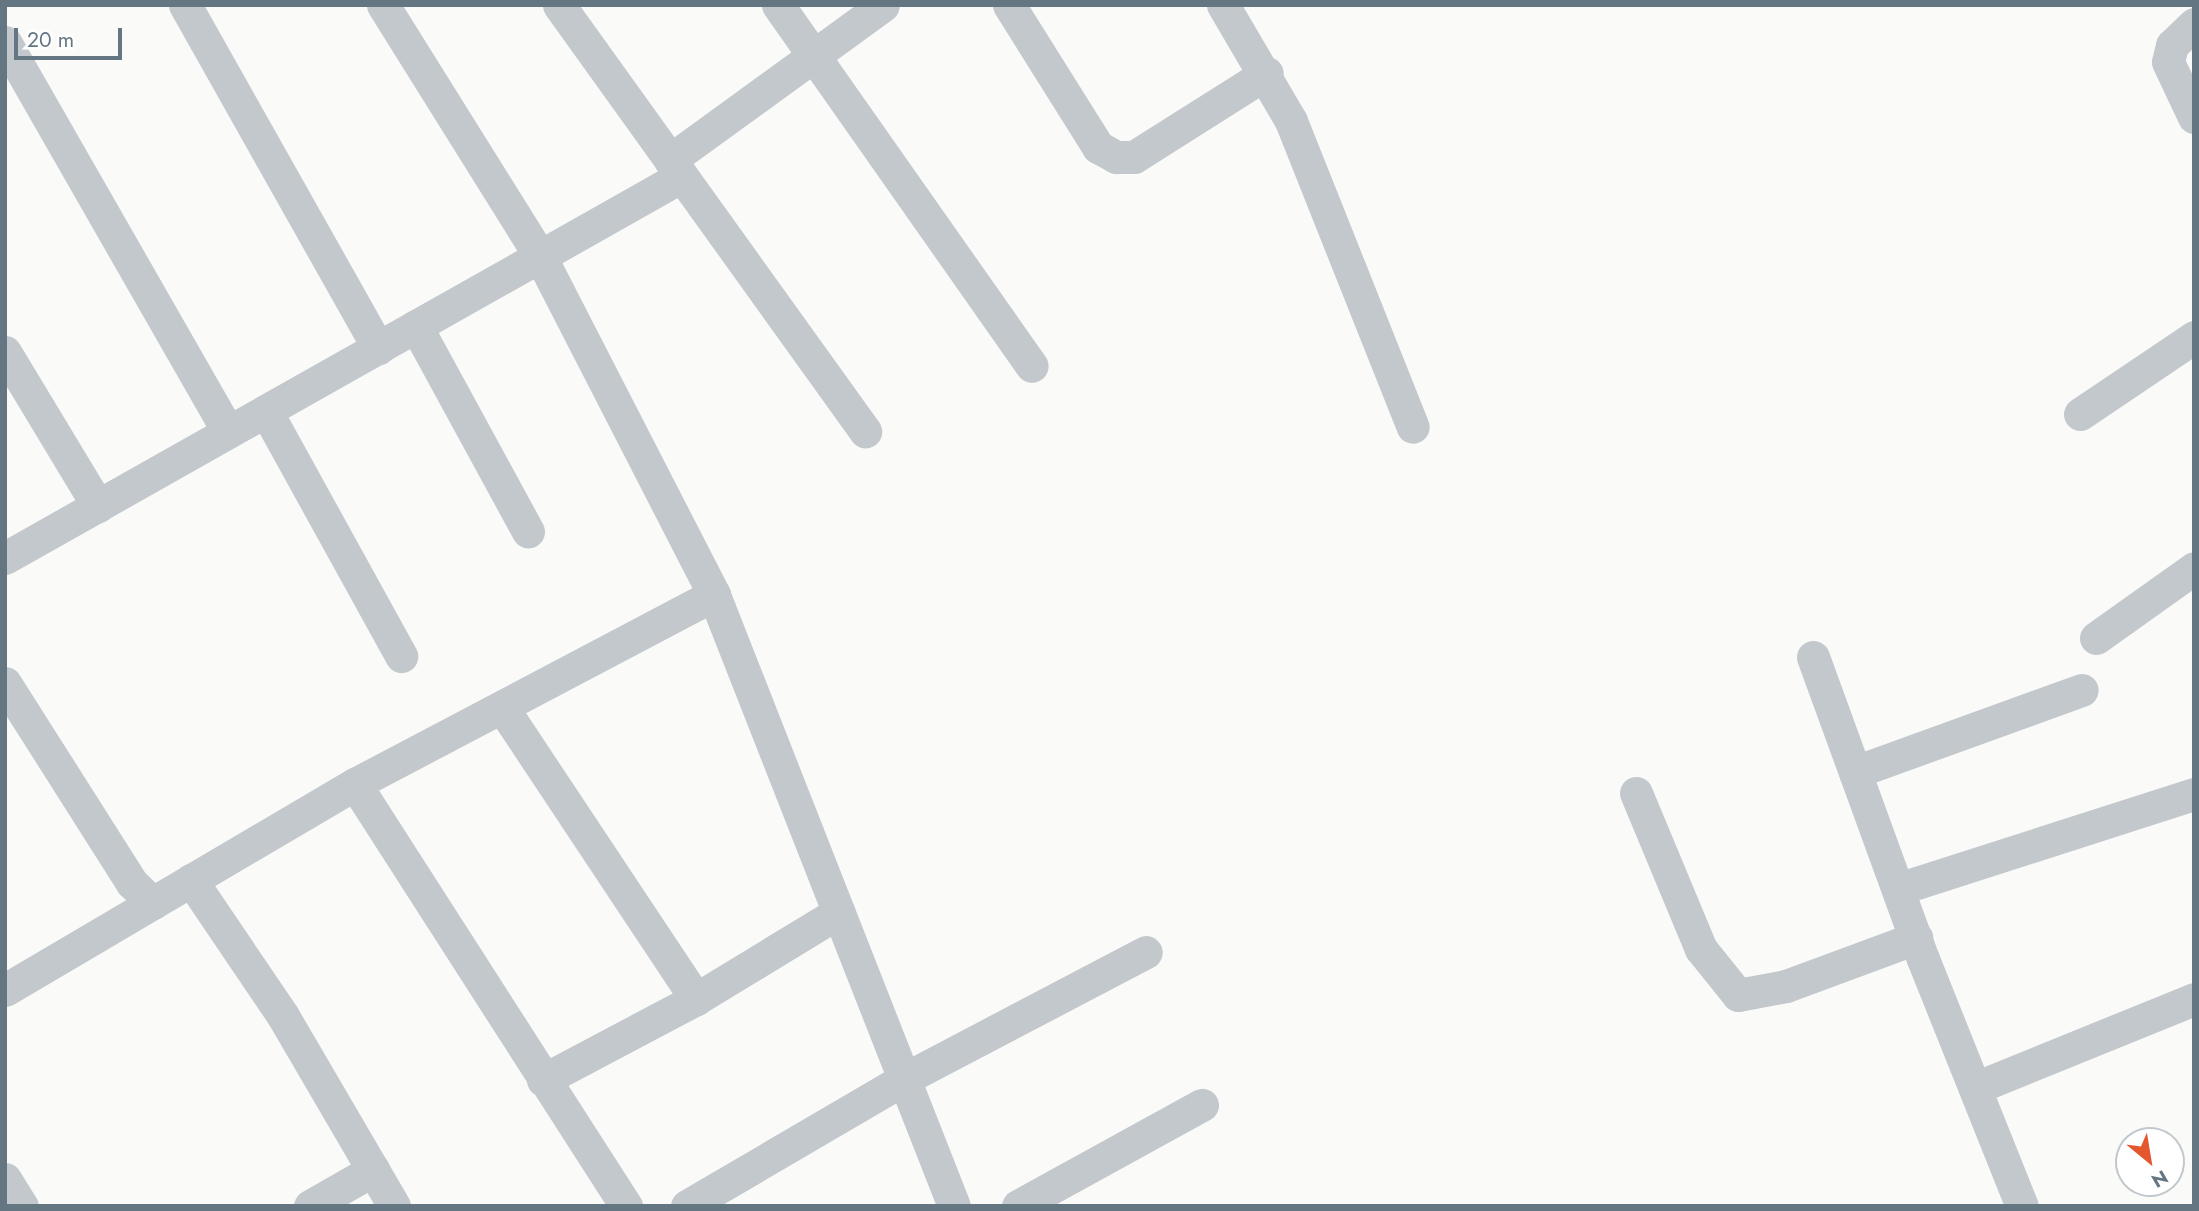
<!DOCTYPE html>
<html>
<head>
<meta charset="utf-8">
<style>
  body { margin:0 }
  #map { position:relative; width:2199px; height:1211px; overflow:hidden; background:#fafaf8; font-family:Jost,sans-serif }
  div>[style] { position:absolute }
  .street>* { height:33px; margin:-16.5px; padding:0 16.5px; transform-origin:16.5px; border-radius:16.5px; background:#c3c8cc }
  span { translate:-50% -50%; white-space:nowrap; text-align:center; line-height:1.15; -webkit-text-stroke:7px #fff; paint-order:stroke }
  .frame { position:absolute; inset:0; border:7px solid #657683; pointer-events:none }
  .north { position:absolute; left:2115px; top:1127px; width:70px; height:70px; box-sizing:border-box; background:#fff; border:2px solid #c1c8cd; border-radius:50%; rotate:150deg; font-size:19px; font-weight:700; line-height:28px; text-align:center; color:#657683 }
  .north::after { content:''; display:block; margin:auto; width:24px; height:32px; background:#e4572e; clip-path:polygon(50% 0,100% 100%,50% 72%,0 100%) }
  .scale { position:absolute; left:14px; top:28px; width:108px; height:32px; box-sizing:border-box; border:4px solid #657683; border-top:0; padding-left:9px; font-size:21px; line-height:24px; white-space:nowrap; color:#657683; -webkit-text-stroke:5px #fff; paint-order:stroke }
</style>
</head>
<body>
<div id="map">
  <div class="street">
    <div style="left:185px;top:5px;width:394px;rotate:60.6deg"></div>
    <div style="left:383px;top:5px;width:296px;rotate:58deg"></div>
    <div style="left:540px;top:256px;width:381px;rotate:62.8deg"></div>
    <div style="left:714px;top:595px;width:656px;rotate:68.56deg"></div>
    <div style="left:559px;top:5px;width:525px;rotate:54.31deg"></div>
    <div style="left:778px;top:5px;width:441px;rotate:54.9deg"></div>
    <div style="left:1009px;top:5px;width:168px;rotate:57.9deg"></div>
    <div style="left:1098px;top:147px;width:21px;rotate:29deg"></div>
    <div style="left:1116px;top:157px;width:18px"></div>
    <div style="left:1134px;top:157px;width:157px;rotate:-32.3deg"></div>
    <div style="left:1223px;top:5px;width:134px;rotate:59.6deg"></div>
    <div style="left:1291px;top:121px;width:329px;rotate:68.3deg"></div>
    <div style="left:2194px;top:24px;width:30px;rotate:136deg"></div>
    <div style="left:2172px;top:45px;width:17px;rotate:103deg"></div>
    <div style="left:2168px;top:62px;width:61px;rotate:64.7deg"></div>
    <div style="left:5px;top:42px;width:449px;rotate:60.2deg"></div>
    <div style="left:670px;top:160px;width:263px;rotate:-36deg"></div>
    <div style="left:416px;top:326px;width:234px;rotate:61.4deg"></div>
    <div style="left:5px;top:352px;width:180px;rotate:58.9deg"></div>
    <div style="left:266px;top:411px;width:280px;rotate:61.1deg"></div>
    <div style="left:2080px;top:414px;width:138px;rotate:-34deg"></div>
    <div style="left:5px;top:558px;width:777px;rotate:-29.43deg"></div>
    <div style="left:2096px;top:638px;width:120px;rotate:-35.5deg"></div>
    <div style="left:1813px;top:657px;width:321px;rotate:70deg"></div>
    <div style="left:1923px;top:959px;width:266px;rotate:68.2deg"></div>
    <div style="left:5px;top:683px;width:237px;rotate:57.6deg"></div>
    <div style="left:132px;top:883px;width:29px;rotate:44deg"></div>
    <div style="left:502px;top:707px;width:351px;rotate:56.4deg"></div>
    <div style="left:1855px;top:772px;width:241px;rotate:-19.9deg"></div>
    <div style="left:355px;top:784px;width:502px;rotate:57.29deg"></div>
    <div style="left:1636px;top:793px;width:169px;rotate:67.4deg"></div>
    <div style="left:1701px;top:949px;width:59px;rotate:51.2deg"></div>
    <div style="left:1738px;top:995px;width:49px;rotate:-10.6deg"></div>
    <div style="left:1786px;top:986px;width:139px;rotate:-20.3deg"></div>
    <div style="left:191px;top:880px;width:164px;rotate:55.9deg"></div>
    <div style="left:283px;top:1016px;width:220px;rotate:59.7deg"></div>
    <div style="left:1898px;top:889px;width:311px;rotate:-17.8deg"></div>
    <div style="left:5px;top:990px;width:406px;rotate:-30.5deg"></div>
    <div style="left:355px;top:784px;width:406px;rotate:-27.8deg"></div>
    <div style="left:543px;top:1080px;width:173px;rotate:-27.9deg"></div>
    <div style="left:696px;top:999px;width:167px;rotate:-31.3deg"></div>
    <div style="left:1975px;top:1088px;width:236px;rotate:-22.1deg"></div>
    <div style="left:5px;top:1179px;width:32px;rotate:58deg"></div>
    <div style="left:310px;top:1206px;width:73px;rotate:-29.7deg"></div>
    <div style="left:687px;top:1206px;width:251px;rotate:-30.3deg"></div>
    <div style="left:904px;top:1079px;width:273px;rotate:-27.7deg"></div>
    <div style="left:1018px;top:1206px;width:210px;rotate:-28.8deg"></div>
  </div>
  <div class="frame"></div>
  <div class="north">N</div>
  <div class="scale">20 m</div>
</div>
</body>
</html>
